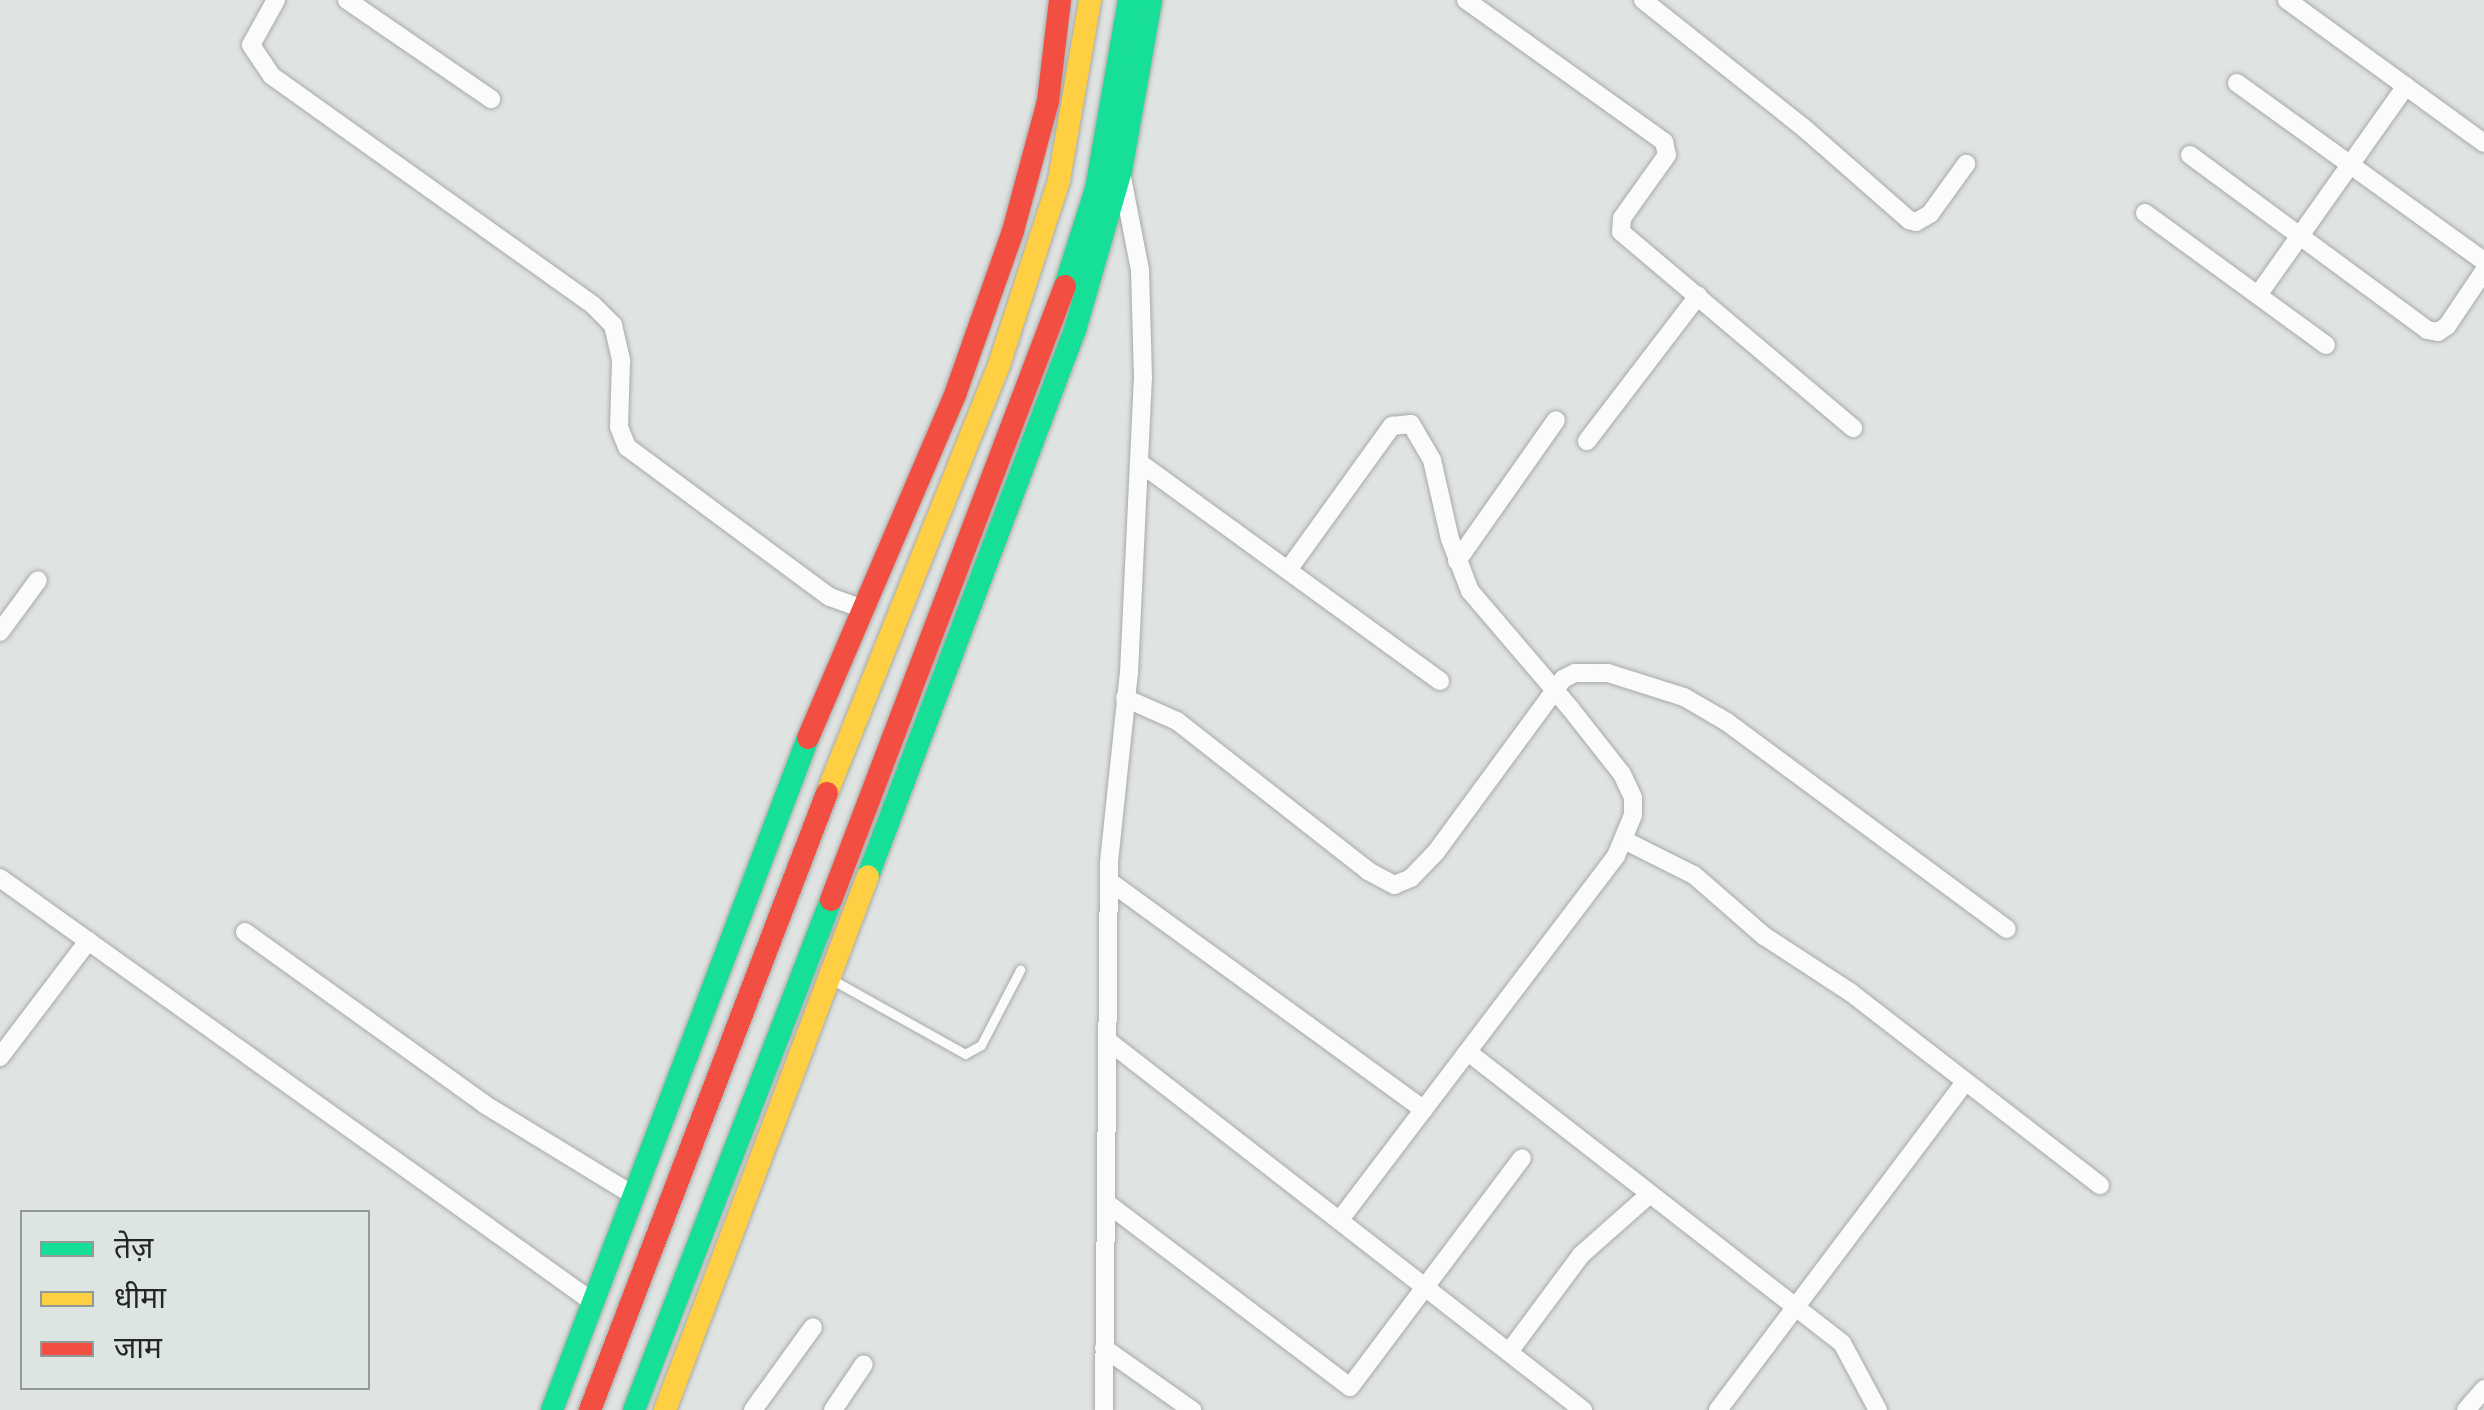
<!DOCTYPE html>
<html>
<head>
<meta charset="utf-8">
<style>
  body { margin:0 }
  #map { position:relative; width:2484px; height:1410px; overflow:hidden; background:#dfe3e1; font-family:Quicksand,"Noto Sans Devanagari",sans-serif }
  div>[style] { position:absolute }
  .roads { filter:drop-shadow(0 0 2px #a7aaa9) drop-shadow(0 0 2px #a7aaa9) }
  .lane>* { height:9px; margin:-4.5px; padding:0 4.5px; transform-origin:4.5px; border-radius:4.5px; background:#fafbfa }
  .street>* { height:18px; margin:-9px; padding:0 9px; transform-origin:9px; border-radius:9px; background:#fafbfa }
  .fast>* { height:22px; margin:-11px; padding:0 11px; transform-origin:11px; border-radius:11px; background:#16e098 }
  .slow>* { height:22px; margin:-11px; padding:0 11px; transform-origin:11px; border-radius:11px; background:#ffcf43 }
  .jam>* { height:22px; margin:-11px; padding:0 11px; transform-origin:11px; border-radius:11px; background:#f24e42 }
  span { translate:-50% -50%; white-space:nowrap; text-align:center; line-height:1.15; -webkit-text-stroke:8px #dde5e2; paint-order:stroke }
  .legend { position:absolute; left:20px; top:1210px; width:350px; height:180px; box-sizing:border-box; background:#dde5e2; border:2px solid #939996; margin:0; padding:12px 18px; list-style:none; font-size:30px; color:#232624 }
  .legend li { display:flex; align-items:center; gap:20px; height:50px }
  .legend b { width:50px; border:2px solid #939996 }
</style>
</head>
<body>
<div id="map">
  <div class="roads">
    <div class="lane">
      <div style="left:831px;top:979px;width:154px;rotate:29.2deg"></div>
      <div style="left:965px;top:1054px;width:18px;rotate:-29deg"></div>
      <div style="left:981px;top:1045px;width:85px;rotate:-62.5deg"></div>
    </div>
    <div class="street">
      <div style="left:276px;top:0;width:51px;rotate:119.1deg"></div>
      <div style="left:251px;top:45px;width:37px;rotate:56deg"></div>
      <div style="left:272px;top:76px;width:394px;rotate:35.5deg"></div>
      <div style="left:593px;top:305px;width:28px;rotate:45deg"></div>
      <div style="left:613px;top:325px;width:37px;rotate:77deg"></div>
      <div style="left:621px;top:361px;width:66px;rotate:91.7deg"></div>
      <div style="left:619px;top:427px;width:22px;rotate:68deg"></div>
      <div style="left:627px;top:447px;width:252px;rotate:36.5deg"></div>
      <div style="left:830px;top:597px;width:37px;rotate:20deg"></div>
      <div style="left:347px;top:0;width:175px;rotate:34.5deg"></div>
      <div style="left:1466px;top:0;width:244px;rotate:35.6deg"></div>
      <div style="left:1664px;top:142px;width:13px;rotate:77deg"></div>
      <div style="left:1667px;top:155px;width:77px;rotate:125.5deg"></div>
      <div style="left:1622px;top:218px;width:14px;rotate:94deg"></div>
      <div style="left:1621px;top:232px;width:304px;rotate:40.2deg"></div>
      <div style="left:1643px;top:0;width:206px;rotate:38.5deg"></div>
      <div style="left:1804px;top:128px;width:140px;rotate:41.2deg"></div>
      <div style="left:1909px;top:220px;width:7px;rotate:16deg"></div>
      <div style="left:1916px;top:222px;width:16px;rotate:-30deg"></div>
      <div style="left:1930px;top:214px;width:62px;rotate:-54.2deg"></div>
      <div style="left:2287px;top:0;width:243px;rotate:36deg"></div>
      <div style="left:2237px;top:83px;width:304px;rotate:35.8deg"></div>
      <div style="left:2190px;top:155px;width:295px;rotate:36.4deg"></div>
      <div style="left:2427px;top:330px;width:11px;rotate:10deg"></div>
      <div style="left:2438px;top:332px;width:11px;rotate:-34deg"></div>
      <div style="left:2447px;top:326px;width:66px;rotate:-56.1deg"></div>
      <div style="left:2145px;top:213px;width:224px;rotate:36.1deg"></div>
      <div style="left:2258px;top:295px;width:256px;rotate:-54.7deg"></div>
      <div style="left:1587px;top:441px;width:183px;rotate:-52.6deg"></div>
      <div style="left:1140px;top:463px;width:371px;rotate:36deg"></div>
      <div style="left:1457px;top:561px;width:172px;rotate:-54.9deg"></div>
      <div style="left:1288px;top:570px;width:178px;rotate:-54.2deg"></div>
      <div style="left:1392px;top:426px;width:19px;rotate:-6deg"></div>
      <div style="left:1411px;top:424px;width:42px;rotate:59.7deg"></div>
      <div style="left:1432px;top:460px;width:81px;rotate:77.2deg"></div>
      <div style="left:1450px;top:539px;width:56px;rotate:69deg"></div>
      <div style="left:1470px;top:591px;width:154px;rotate:49.5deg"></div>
      <div style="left:1570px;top:708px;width:84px;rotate:51.8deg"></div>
      <div style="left:1622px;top:774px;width:26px;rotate:65deg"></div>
      <div style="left:1633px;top:798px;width:17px;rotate:90deg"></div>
      <div style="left:1633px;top:815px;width:44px;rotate:112.5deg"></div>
      <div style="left:1616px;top:856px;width:456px;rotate:127.2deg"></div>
      <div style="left:0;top:632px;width:64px;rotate:-53.8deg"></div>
      <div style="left:1125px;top:698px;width:57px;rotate:23.9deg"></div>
      <div style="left:1177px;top:721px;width:243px;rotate:38.1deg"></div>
      <div style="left:1368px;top:871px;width:30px;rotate:28deg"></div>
      <div style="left:1394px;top:885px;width:18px;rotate:-22deg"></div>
      <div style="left:1411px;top:878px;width:36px;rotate:-46deg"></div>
      <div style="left:1436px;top:852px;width:215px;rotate:-53.7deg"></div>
      <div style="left:1563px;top:679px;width:13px;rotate:-27deg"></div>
      <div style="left:1575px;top:673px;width:33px"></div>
      <div style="left:1608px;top:673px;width:80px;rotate:17.5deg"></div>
      <div style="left:1684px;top:697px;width:50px;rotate:30.2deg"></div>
      <div style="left:1727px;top:722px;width:348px;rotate:36.5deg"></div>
      <div style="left:1624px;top:840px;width:78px;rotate:26.6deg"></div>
      <div style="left:1694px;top:875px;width:93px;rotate:41.1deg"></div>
      <div style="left:1764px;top:936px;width:103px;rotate:33.1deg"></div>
      <div style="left:1850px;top:992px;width:316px;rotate:37.7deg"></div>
      <div style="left:0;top:878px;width:729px;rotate:35.57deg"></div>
      <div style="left:1109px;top:881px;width:389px;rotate:36deg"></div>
      <div style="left:245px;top:932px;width:294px;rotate:35.7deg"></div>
      <div style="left:484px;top:1104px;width:177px;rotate:31.4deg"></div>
      <div style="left:1107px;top:1040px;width:603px;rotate:37.86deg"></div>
      <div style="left:1468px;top:1052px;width:474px;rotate:37.9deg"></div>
      <div style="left:1842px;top:1343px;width:76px;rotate:61.8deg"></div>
      <div style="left:0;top:1057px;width:146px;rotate:-52.8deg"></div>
      <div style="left:1108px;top:1204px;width:303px;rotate:37.1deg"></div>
      <div style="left:1350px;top:1387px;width:286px;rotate:-53.1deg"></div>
      <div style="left:1104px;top:1348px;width:108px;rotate:35.2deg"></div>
      <div style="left:1509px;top:1352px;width:121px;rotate:-53.4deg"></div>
      <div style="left:1581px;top:1255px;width:92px;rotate:-41.5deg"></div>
      <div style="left:753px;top:1410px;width:102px;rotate:-54.1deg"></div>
      <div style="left:833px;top:1410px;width:55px;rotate:-56deg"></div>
      <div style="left:1104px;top:1410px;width:548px;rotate:-89.48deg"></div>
      <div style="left:1109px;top:862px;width:190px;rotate:-84deg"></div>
      <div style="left:1129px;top:673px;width:295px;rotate:-87.3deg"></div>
      <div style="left:1143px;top:378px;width:108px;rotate:-91.6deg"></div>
      <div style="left:1140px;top:270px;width:95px;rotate:-101deg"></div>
      <div style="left:1718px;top:1410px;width:411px;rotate:-53deg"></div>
      <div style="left:2466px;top:1410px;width:28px;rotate:-49deg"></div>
    </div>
    <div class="fast">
      <div style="left:1065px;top:286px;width:102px;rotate:-72.3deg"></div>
      <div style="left:1096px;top:189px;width:192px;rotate:-80.1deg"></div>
      <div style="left:868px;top:876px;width:584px;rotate:-69.24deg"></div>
      <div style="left:1075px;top:330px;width:166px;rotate:-73.9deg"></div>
      <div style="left:1121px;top:171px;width:174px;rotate:-80deg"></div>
      <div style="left:552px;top:1410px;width:719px;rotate:-69.15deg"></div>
      <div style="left:634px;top:1410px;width:547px;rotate:-68.88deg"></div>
    </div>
    <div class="slow">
      <div style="left:827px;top:793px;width:461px;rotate:-68.1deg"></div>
      <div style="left:999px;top:365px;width:194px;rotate:-72deg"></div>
      <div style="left:1059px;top:180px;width:183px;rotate:-80.2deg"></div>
      <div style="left:665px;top:1410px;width:571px;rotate:-69.19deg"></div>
    </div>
    <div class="jam">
      <div style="left:808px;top:738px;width:376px;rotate:-66.8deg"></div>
      <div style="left:956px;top:392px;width:171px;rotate:-70.5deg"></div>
      <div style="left:1013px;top:231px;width:135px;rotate:-74.9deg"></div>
      <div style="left:1048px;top:101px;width:102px;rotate:-83.2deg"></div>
      <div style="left:831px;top:900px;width:657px;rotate:-69.14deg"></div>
      <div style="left:590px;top:1410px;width:661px;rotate:-68.99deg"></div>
    </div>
  </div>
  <ul class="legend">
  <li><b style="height:12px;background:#16e098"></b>तेज़</li>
  <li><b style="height:12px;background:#ffcf43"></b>धीमा</li>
  <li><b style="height:12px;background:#f24e42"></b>जाम</li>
  </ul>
</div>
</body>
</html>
